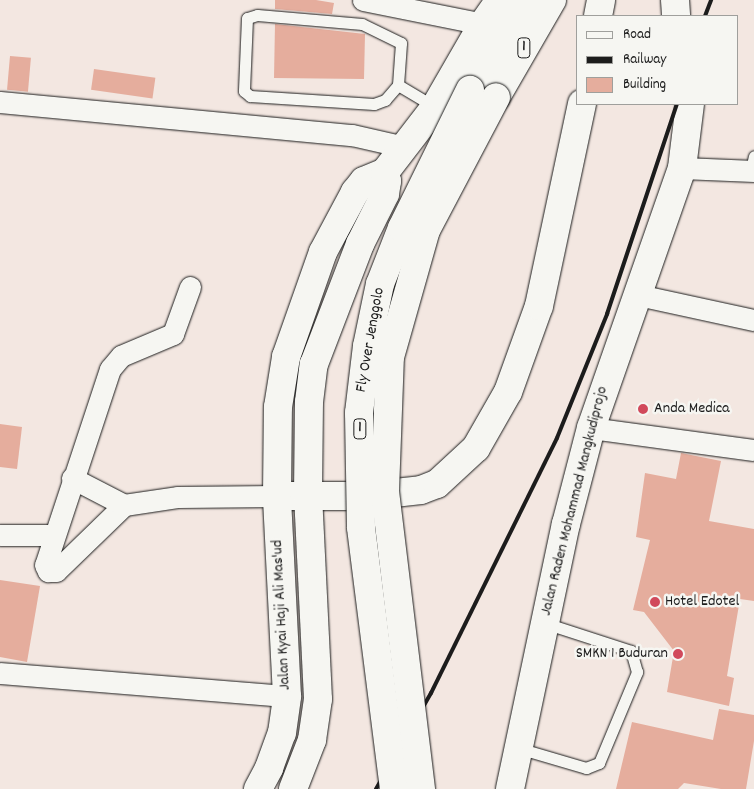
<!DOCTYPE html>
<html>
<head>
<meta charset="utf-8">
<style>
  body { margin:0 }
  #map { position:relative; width:754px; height:789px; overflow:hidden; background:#f3e7e1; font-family:Dekko,sans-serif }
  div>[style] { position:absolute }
  .building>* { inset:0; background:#e5ad9d; transform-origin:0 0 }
  .roads { filter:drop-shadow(0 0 1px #1c1c1c) drop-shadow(0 0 1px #1c1c1c) }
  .service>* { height:11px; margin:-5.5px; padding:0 5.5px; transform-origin:5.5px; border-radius:5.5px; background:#f6f6f2 }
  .minor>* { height:21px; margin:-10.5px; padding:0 10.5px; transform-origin:10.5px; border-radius:10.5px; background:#f6f6f2 }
  .tertiary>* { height:28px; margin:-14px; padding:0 14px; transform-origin:14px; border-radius:14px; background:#f6f6f2 }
  .trunk>* { height:28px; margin:-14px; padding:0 14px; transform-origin:14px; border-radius:14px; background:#f6f6f2 }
  .rail>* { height:4px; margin:-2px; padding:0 2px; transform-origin:2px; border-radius:2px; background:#1c1c1c }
  .bridges { filter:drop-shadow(0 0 1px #1c1c1c) drop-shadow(0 0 1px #1c1c1c) }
  .trunk-bridge>* { height:28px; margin:-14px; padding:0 14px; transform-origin:14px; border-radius:14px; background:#f6f6f2 }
  .dots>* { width:14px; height:14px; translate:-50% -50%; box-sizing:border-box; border:2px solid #f6f6f2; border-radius:50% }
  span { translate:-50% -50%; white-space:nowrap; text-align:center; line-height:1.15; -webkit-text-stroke:5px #f6f6f2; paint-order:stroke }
  .shield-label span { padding:1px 4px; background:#f6f6f2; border:1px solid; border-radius:4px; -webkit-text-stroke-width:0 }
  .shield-label { font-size:15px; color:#1c1c1c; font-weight:700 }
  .street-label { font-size:16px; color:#1c1c1c }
  .poi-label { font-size:16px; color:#1c1c1c }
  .left { translate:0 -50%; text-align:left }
  .right { translate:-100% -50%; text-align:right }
  .legend { position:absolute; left:576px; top:15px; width:162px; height:90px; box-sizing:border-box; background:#f6f6f2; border:1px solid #9f9f9c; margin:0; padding:6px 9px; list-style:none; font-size:15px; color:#1c1c1c }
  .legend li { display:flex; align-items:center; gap:10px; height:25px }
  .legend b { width:25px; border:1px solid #9f9f9c }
</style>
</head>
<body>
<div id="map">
  <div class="building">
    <div style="clip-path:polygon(275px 0,316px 0,334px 3px,332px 14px,275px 9px)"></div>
    <div style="clip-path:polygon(275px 24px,365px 34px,364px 79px,274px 78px)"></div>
    <div style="left:10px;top:56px;width:21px;height:34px;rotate:5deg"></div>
    <div style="left:94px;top:69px;width:62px;height:21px;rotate:8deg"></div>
    <div style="clip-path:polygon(0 424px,22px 427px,17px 469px,0 467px)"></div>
    <div style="clip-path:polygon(681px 453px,721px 461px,709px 521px,754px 529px,754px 601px,740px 599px,727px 676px,734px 678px,729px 706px,667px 692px,674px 651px,644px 612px,633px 610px,650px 540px,636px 537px,645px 473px,676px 479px)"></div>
    <div style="clip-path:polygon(0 580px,40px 586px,27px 662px,0 657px)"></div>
    <div style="clip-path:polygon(719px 709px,754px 715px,754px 741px,746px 789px,721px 789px,684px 783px,678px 789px,616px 789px,632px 722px,713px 740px)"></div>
  </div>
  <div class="roads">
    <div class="service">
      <div style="left:398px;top:85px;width:42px;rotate:-85.9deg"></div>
      <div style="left:401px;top:43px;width:43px;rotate:-154deg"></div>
      <div style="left:362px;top:24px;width:105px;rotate:-175.1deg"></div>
      <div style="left:257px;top:15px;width:10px;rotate:163deg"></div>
      <div style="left:247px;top:18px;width:73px;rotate:92.4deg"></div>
      <div style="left:244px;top:91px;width:8px;rotate:40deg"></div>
      <div style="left:250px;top:96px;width:124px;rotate:3.7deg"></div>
      <div style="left:374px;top:104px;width:12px;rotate:-20deg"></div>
      <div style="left:385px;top:100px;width:20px;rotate:-49deg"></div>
      <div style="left:398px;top:85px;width:43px;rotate:30.7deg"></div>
      <div style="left:751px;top:170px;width:14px;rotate:-78deg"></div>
      <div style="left:518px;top:748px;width:71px;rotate:16.4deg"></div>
      <div style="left:586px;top:768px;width:14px;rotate:-21deg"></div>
      <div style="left:599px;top:763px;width:99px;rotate:-67.3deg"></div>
      <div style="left:637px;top:672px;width:22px;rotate:-106deg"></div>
      <div style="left:631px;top:651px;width:90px;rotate:-162deg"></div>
    </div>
    <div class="minor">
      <div style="left:363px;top:0;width:122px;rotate:11.3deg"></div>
      <div style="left:0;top:102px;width:354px;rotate:5.4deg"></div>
      <div style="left:352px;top:135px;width:54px;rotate:12.8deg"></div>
      <div style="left:682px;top:168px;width:72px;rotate:2.4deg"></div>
      <div style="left:190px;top:287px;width:50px;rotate:109.9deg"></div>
      <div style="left:173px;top:334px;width:56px;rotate:157.1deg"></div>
      <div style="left:121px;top:356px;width:17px;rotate:130deg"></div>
      <div style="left:110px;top:369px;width:206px;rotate:108.3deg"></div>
      <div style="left:45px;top:565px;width:7px;rotate:63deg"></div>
      <div style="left:48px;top:571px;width:8px"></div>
      <div style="left:56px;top:571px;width:95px;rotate:-44.1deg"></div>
      <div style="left:124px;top:505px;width:55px;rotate:-8.4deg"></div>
      <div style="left:178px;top:497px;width:99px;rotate:-0.6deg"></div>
      <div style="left:638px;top:295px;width:119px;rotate:12.2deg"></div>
      <div style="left:591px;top:428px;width:164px;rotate:7.7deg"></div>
      <div style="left:72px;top:478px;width:59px;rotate:27.4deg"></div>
      <div style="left:0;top:535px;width:53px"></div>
      <div style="left:0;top:673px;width:288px;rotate:4.6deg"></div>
    </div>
    <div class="tertiary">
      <div style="left:675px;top:0;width:16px;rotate:86deg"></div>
      <div style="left:598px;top:16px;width:16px;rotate:-79deg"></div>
      <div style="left:291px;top:496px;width:76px"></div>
      <div style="left:367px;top:496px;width:54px;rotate:-6.3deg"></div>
      <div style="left:421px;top:490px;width:17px;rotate:-21deg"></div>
      <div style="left:437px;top:484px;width:53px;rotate:-42.7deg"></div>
      <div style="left:476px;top:448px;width:64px;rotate:-60.3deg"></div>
      <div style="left:508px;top:392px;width:91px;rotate:-70.2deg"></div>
      <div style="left:539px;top:306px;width:207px;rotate:-78deg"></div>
      <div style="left:258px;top:789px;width:24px;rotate:-62deg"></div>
      <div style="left:269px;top:768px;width:37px;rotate:-70deg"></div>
      <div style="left:282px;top:733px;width:37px;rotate:-82deg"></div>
      <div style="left:287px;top:696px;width:200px;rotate:-92.9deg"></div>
      <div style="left:277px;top:496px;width:89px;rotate:-89.4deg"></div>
      <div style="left:278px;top:407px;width:51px;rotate:-80.9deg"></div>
      <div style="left:286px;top:357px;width:111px;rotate:-70.6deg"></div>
      <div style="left:323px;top:252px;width:68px;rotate:-61.9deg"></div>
      <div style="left:355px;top:192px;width:14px;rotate:-51deg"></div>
      <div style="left:364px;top:181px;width:23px;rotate:-23deg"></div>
      <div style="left:293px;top:789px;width:53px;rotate:-68.8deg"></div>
      <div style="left:312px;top:740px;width:41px;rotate:-81.7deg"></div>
      <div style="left:318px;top:699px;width:204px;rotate:-92.8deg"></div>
      <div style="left:308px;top:495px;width:93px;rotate:-89.4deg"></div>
      <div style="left:309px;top:402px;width:38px;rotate:-83deg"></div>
      <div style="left:314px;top:364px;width:129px;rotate:-69deg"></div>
      <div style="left:360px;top:244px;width:56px;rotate:-63.4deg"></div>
      <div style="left:385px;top:194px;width:13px;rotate:-81deg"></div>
      <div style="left:387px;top:181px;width:9px;rotate:-103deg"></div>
      <div style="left:385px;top:172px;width:82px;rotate:-52.4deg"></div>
      <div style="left:435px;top:107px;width:96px;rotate:-60deg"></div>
      <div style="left:483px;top:24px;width:29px;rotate:-55deg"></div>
      <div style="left:510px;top:789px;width:271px;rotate:-78.1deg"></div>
      <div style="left:566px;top:524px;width:99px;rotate:-75.4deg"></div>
      <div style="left:591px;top:428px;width:275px;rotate:-70.7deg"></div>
      <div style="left:682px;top:168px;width:64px;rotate:-82.9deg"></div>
    </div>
    <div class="trunk">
      <div style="left:470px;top:90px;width:105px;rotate:-58.6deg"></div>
      <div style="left:496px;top:97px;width:112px;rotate:-60deg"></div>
    </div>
  </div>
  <div class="rail">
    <div style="left:705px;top:16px;width:17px;rotate:-69deg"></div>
    <div style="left:376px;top:789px;width:111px;rotate:-60.2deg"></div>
    <div style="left:431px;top:693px;width:284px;rotate:-63.7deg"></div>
    <div style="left:557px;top:438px;width:134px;rotate:-68deg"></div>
    <div style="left:607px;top:314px;width:221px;rotate:-71.6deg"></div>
  </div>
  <div class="bridges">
    <div class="trunk-bridge">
      <div style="left:394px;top:789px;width:264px;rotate:-97.2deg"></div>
      <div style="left:361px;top:527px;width:114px;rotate:-91deg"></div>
      <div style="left:359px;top:413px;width:67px;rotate:-83.2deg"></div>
      <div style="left:367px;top:346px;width:63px;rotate:-78.2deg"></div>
      <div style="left:380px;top:284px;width:60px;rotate:-68.6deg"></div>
      <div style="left:402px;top:228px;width:154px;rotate:-63.8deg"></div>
      <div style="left:421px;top:789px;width:300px;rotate:-96.9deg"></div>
      <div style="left:385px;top:491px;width:134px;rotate:-87.9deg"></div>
      <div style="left:390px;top:357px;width:132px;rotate:-74.2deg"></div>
      <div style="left:426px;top:230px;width:150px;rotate:-62.2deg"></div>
    </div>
  </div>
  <div class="dots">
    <div style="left:643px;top:409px;background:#d1495b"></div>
    <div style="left:655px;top:602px;background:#d1495b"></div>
    <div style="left:678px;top:654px;background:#d1495b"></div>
  </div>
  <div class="shield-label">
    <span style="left:524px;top:48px">1</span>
    <span style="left:360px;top:429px">1</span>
  </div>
  <div class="street-label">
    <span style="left:371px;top:340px;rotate:-80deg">Fly Over Jenggolo</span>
    <span style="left:575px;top:501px;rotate:-76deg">Jalan Raden Mohammad Mangkudiprojo</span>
    <span style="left:282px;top:615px;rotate:-93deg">Jalan Kyai Haji Ali Mas'ud</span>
  </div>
  <div class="poi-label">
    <span class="left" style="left:654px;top:409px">Anda Medica</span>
    <span class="left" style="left:665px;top:602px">Hotel Edotel</span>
    <span class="right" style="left:668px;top:654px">SMKN 1 Buduran</span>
  </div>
  <ul class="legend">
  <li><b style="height:6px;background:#f6f6f2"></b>Road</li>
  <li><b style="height:6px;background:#1c1c1c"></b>Railway</li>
  <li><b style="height:14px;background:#e5ad9d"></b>Building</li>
  </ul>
</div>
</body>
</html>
